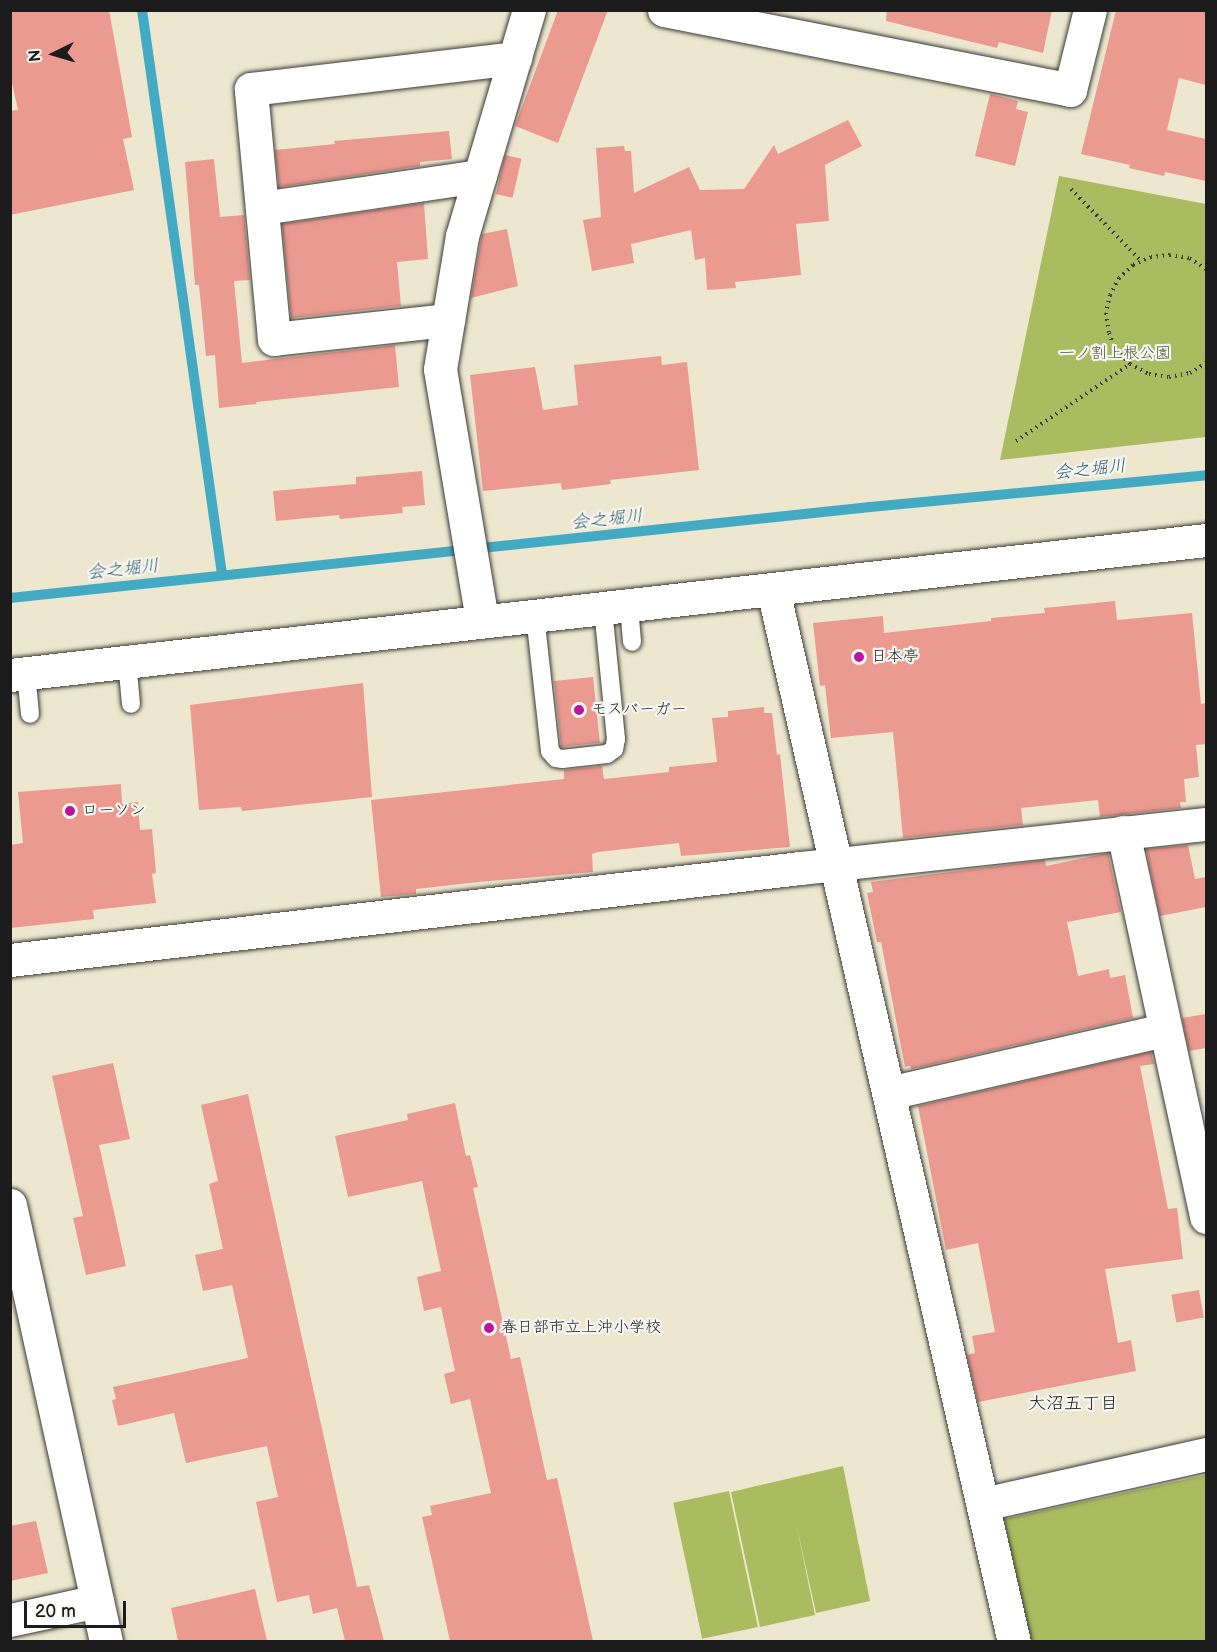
<!DOCTYPE html>
<html>
<head>
<meta charset="utf-8">
<style>
  body { margin:0 }
  #map { position:relative; width:1217px; height:1652px; overflow:hidden; background:#ece7ce; font-family:"Balsamiq Sans","Klee One",sans-serif }
  div>[style] { position:absolute }
  .green>* { inset:0; background:#abbb5f; transform-origin:0 0 }
  .stream>* { height:10px; margin:-5px; padding:0 5px; transform-origin:5px; border-radius:5px; background:#43aac3 }
  .building>* { inset:0; background:#eb9a90; transform-origin:0 0 }
  .path>* { height:4px; margin-top:-2px; transform-origin:0; background:repeating-linear-gradient(90deg,#3b3a37 0 1.5px,transparent 0 6px) }
  .roads { filter:drop-shadow(0 0 2px #3b3a37) drop-shadow(0 0 2px #3b3a37) }
  .service>* { height:18px; margin:-9px; padding:0 9px; transform-origin:9px; border-radius:9px; background:#fff }
  .minor>* { height:33px; margin:-16.5px; padding:0 16.5px; transform-origin:16.5px; border-radius:16.5px; background:#fff }
  .tertiary>* { height:33px; margin:-16.5px; padding:0 16.5px; transform-origin:16.5px; border-radius:16.5px; background:#fff }
  .dots>* { width:16px; height:16px; translate:-50% -50%; box-sizing:border-box; border:3px solid #f6f6f2; border-radius:50% }
  span { translate:-50% -50%; white-space:nowrap; text-align:center; line-height:1.15; -webkit-text-stroke:4.5px #f6f6f2; paint-order:stroke }
  .park-label { font-size:16px; color:#555c37 }
  .poi-label { font-size:16px; color:#1c1c1c }
  .left { translate:0 -50%; text-align:left }
  .water-label { font-size:18px; color:#2e5c67; font-style:italic }
  .neighbourhood-label { font-size:18px; color:#1c1c1c }
  .frame { position:absolute; inset:0; border:12px solid #1c1c1c; pointer-events:none }
  .north { position:absolute; left:24px; top:24px; width:60px; height:60px; -webkit-text-stroke:4px #f6f6f2; paint-order:stroke; rotate:265deg; font-size:16px; font-weight:700; line-height:24px; text-align:center; color:#1c1c1c }
  .north::after { content:''; display:block; margin:auto; width:21px; height:27px; background:#1c1c1c; clip-path:polygon(50% 0,100% 100%,50% 72%,0 100%) }
  .scale { position:absolute; left:24px; top:1601px; width:102px; height:27px; box-sizing:border-box; border:3px solid #1c1c1c; border-top:0; padding-left:8px; font-size:18px; line-height:21px; white-space:nowrap; color:#1c1c1c; -webkit-text-stroke:4px #f6f6f2; paint-order:stroke }
</style>
</head>
<body>
<div id="map">
  <div class="green">
    <div style="clip-path:polygon(1059px 176px,1206px 204px,1206px 437px,1000px 460px)"></div>
    <div style="clip-path:polygon(843px 1466px,870px 1601px,816px 1613px,796px 1523px,815px 1615px,760px 1627px,731px 1492px)"></div>
    <div style="clip-path:polygon(1206px 1475px,1206px 1641px,1030px 1641px,1004px 1519px)"></div>
    <div style="left:729px;top:1491px;width:139px;height:57px;rotate:78deg"></div>
  </div>
  <div class="stream">
    <div style="left:142px;top:10px;width:570px;rotate:81.93deg"></div>
    <div style="left:10px;top:598px;width:865px;rotate:-6.04deg"></div>
    <div style="left:870px;top:507px;width:338px;rotate:-5.4deg"></div>
  </div>
  <div class="building">
    <div style="clip-path:polygon(10px 10px,109px 10px,132px 137px,123px 139px,134px 190px,10px 215px,10px 111px,18px 110px,10px 74px)"></div>
    <div style="clip-path:polygon(558px 10px,608px 10px,558px 143px,515px 126px)"></div>
    <div style="clip-path:polygon(887px 10px,1052px 10px,1043px 53px,999px 42px,997px 48px,886px 21px)"></div>
    <div style="clip-path:polygon(1116px 10px,1206px 10px,1206px 85px,1179px 78px,1167px 130px,1206px 139px,1206px 181px,1165px 172px,1164px 176px,1129px 168px,1130px 165px,1081px 154px)"></div>
    <div style="clip-path:polygon(990px 94px,1018px 101px,1016px 109px,1028px 112px,1015px 166px,975px 156px)"></div>
    <div style="clip-path:polygon(848px 120px,862px 146px,825px 165px,829px 221px,796px 224px,801px 275px,735px 282px,736px 288px,707px 290px,705px 258px,695px 260px,691px 230px,631px 244px,634px 263px,592px 271px,583px 220px,601px 217px,596px 148px,624px 146px,625px 151px,631px 151px,634px 193px,689px 167px,700px 190px,744px 189px,774px 145px,778px 154px)"></div>
    <div style="clip-path:polygon(449px 131px,452px 159px,420px 162px,420px 166px,279px 187px,275px 150px,335px 144px,334px 141px)"></div>
    <div style="left:505px;top:155px;width:17px;height:40px;rotate:13deg"></div>
    <div style="clip-path:polygon(214px 159px,220px 217px,244px 215px,250px 280px,234px 281px,242px 363px,395px 345px,399px 387px,256px 402px,257px 404px,219px 408px,215px 355px,206px 356px,199px 285px,195px 285px,185px 162px)"></div>
    <div style="clip-path:polygon(424px 203px,428px 259px,397px 262px,401px 306px,291px 318px,282px 224px)"></div>
    <div style="clip-path:polygon(507px 229px,518px 286px,471px 298px,482px 234px)"></div>
    <div style="clip-path:polygon(661px 356px,662px 365px,687px 362px,699px 470px,610px 480px,611px 484px,562px 490px,561px 483px,483px 491px,470px 375px,535px 367px,543px 410px,578px 405px,574px 365px)"></div>
    <div style="clip-path:polygon(422px 471px,425px 505px,402px 507px,403px 513px,340px 519px,339px 515px,276px 521px,273px 491px,356px 484px,356px 477px)"></div>
    <div style="clip-path:polygon(1115px 601px,1117px 620px,1192px 613px,1201px 704px,1206px 703px,1206px 744px,1196px 745px,1199px 777px,1184px 779px,1186px 802px,1180px 802px,1181px 808px,1100px 817px,1098px 800px,1021px 808px,1023px 825px,903px 838px,893px 732px,831px 738px,825px 685px,820px 686px,813px 623px,883px 616px,884px 633px,991px 621px,991px 618px,1045px 613px,1044px 608px)"></div>
    <div style="left:593px;top:677px;width:66px;height:39px;rotate:84deg"></div>
    <div style="clip-path:polygon(363px 683px,372px 797px,242px 811px,241px 807px,199px 810px,190px 705px)"></div>
    <div style="clip-path:polygon(764px 707px,764px 713px,772px 713px,777px 755px,780px 754px,790px 847px,681px 856px,679px 843px,598px 852px,592px 854px,593px 872px,479px 882px,416px 889px,416px 894px,381px 897px,371px 800px,564px 779px,564px 770px,602px 766px,604px 779px,669px 772px,669px 767px,717px 762px,712px 718px,728px 717px,728px 711px)"></div>
    <div style="clip-path:polygon(121px 784px,122px 804px,138px 802px,140px 830px,152px 829px,156px 873px,152px 874px,156px 903px,93px 910px,94px 919px,10px 928px,10px 845px,23px 843px,18px 792px)"></div>
    <div style="clip-path:polygon(1188px 845px,1195px 879px,1206px 877px,1206px 907px,1160px 916px,1146px 849px)"></div>
    <div style="clip-path:polygon(1108px 853px,1121px 912px,1067px 922px,1078px 976px,1109px 969px,1110px 978px,1125px 975px,1133px 1018px,911px 1069px,910px 1066px,905px 1067px,881px 942px,877px 942px,867px 893px,873px 892px,871px 882px,1045px 860px,1046px 866px)"></div>
    <div style="clip-path:polygon(1206px 1014px,1206px 1048px,1189px 1051px,1182px 1018px)"></div>
    <div style="clip-path:polygon(1151px 1052px,1154px 1064px,1140px 1066px,1168px 1209px,1177px 1208px,1183px 1259px,1105px 1269px,1118px 1343px,1131px 1340px,1136px 1371px,978px 1402px,967px 1355px,975px 1353px,972px 1336px,995px 1332px,978px 1243px,946px 1250px,918px 1106px)"></div>
    <div style="clip-path:polygon(113px 1063px,130px 1139px,99px 1145px,126px 1266px,86px 1275px,73px 1218px,83px 1216px,52px 1076px)"></div>
    <div style="clip-path:polygon(248px 1094px,357px 1587px,369px 1585px,384px 1641px,345px 1641px,337px 1608px,313px 1614px,309px 1595px,277px 1602px,256px 1502px,278px 1497px,267px 1446px,186px 1463px,174px 1413px,118px 1426px,112px 1400px,116px 1399px,113px 1387px,248px 1358px,232px 1285px,203px 1291px,195px 1255px,223px 1249px,209px 1184px,218px 1181px,201px 1105px)"></div>
    <div style="clip-path:polygon(455px 1103px,466px 1156px,470px 1155px,478px 1187px,473px 1188px,511px 1359px,520px 1357px,547px 1480px,557px 1478px,593px 1641px,450px 1641px,422px 1517px,432px 1515px,430px 1506px,491px 1493px,470px 1399px,451px 1404px,444px 1374px,455px 1371px,441px 1307px,424px 1311px,417px 1277px,441px 1271px,422px 1181px,348px 1197px,335px 1136px,408px 1120px,407px 1114px)"></div>
    <div style="left:1199px;top:1290px;width:28px;height:28px;rotate:80deg"></div>
    <div style="clip-path:polygon(36px 1521px,48px 1573px,10px 1581px,10px 1526px)"></div>
    <div style="clip-path:polygon(255px 1589px,267px 1641px,178px 1641px,171px 1608px)"></div>
  </div>
  <div class="path">
    <div style="left:1071px;top:189px;width:100px;rotate:45.8deg"></div>
    <div style="left:1206px;top:269px;width:20px;rotate:-147deg"></div>
    <div style="left:1189px;top:258px;width:19px;rotate:-171deg"></div>
    <div style="left:1170px;top:255px;width:19px;rotate:174deg"></div>
    <div style="left:1151px;top:257px;width:20px;rotate:156deg"></div>
    <div style="left:1133px;top:265px;width:19px;rotate:137deg"></div>
    <div style="left:1119px;top:278px;width:19px;rotate:118deg"></div>
    <div style="left:1110px;top:295px;width:18px;rotate:103deg"></div>
    <div style="left:1106px;top:313px;width:20px;rotate:81deg"></div>
    <div style="left:1109px;top:333px;width:18px;rotate:68deg"></div>
    <div style="left:1116px;top:350px;width:20px;rotate:45deg"></div>
    <div style="left:1130px;top:364px;width:21px;rotate:28deg"></div>
    <div style="left:1149px;top:374px;width:20px;rotate:9deg"></div>
    <div style="left:1169px;top:377px;width:21px;rotate:-11deg"></div>
    <div style="left:1190px;top:373px;width:19px;rotate:-32deg"></div>
    <div style="left:1016px;top:441px;width:138px;rotate:-34deg"></div>
  </div>
  <div class="roads">
    <div class="service">
      <div style="left:629px;top:607px;width:35px;rotate:85deg"></div>
      <div style="left:535px;top:615px;width:137px;rotate:83.7deg"></div>
      <div style="left:550px;top:751px;width:9px;rotate:49deg"></div>
      <div style="left:556px;top:758px;width:6px;rotate:9deg"></div>
      <div style="left:562px;top:759px;width:45px;rotate:-6.3deg"></div>
      <div style="left:607px;top:754px;width:9px;rotate:-36deg"></div>
      <div style="left:614px;top:749px;width:10px;rotate:-79deg"></div>
      <div style="left:616px;top:739px;width:132px;rotate:-95.7deg"></div>
      <div style="left:127px;top:661px;width:43px;rotate:84.7deg"></div>
      <div style="left:26px;top:673px;width:41px;rotate:84.4deg"></div>
    </div>
    <div class="minor">
      <div style="left:664px;top:10px;width:414px;rotate:11.1deg"></div>
      <div style="left:1070px;top:90px;width:82px;rotate:-76deg"></div>
      <div style="left:262px;top:208px;width:220px;rotate:-8.4deg"></div>
      <div style="left:448px;top:320px;width:175px;rotate:173.8deg"></div>
      <div style="left:274px;top:339px;width:251px;rotate:-95.3deg"></div>
      <div style="left:251px;top:89px;width:266px;rotate:-6.7deg"></div>
      <div style="left:773px;top:590px;width:1079px;rotate:77.1deg"></div>
      <div style="left:482px;top:620px;width:254px;rotate:-99.5deg"></div>
      <div style="left:440px;top:369px;width:135px;rotate:-80.6deg"></div>
      <div style="left:462px;top:236px;width:236px;rotate:-73.5deg"></div>
      <div style="left:1123px;top:832px;width:394px;rotate:77.8deg"></div>
      <div style="left:10px;top:960px;width:795px;rotate:-6.64deg"></div>
      <div style="left:800px;top:868px;width:408px;rotate:-6.2deg"></div>
      <div style="left:889px;top:1093px;width:283px;rotate:-12.9deg"></div>
      <div style="left:983px;top:1504px;width:229px;rotate:-12.6deg"></div>
      <div style="left:10px;top:1620px;width:89px;rotate:-12.3deg"></div>
    </div>
    <div class="tertiary">
      <div style="left:10px;top:675px;width:1204px;rotate:-6.44deg"></div>
      <div style="left:10px;top:1205px;width:447px;rotate:77.6deg"></div>
    </div>
  </div>
  <div class="dots">
    <div style="left:859px;top:657px;background:#b5179e"></div>
    <div style="left:579px;top:710px;background:#b5179e"></div>
    <div style="left:70px;top:811px;background:#b5179e"></div>
    <div style="left:489px;top:1328px;background:#b5179e"></div>
  </div>
  <div class="park-label">
    <span style="left:1115px;top:354px">一ノ割上根公園</span>
  </div>
  <div class="poi-label">
    <span class="left" style="left:871px;top:657px">日本亭</span>
    <span class="left" style="left:591px;top:710px">モスバーガー</span>
    <span class="left" style="left:82px;top:811px">ローソン</span>
    <span class="left" style="left:501px;top:1328px">春日部市立上沖小学校</span>
  </div>
  <div class="water-label">
    <span style="left:1090px;top:470px;rotate:-6deg">会之堀川</span>
    <span style="left:607px;top:520px;rotate:-6deg">会之堀川</span>
    <span style="left:123px;top:570px;rotate:-6deg">会之堀川</span>
  </div>
  <div class="neighbourhood-label">
    <span style="left:1073px;top:1404px">大沼五丁目</span>
  </div>
  <div class="frame"></div>
  <div class="north">N</div>
  <div class="scale">20 m</div>
</div>
</body>
</html>
